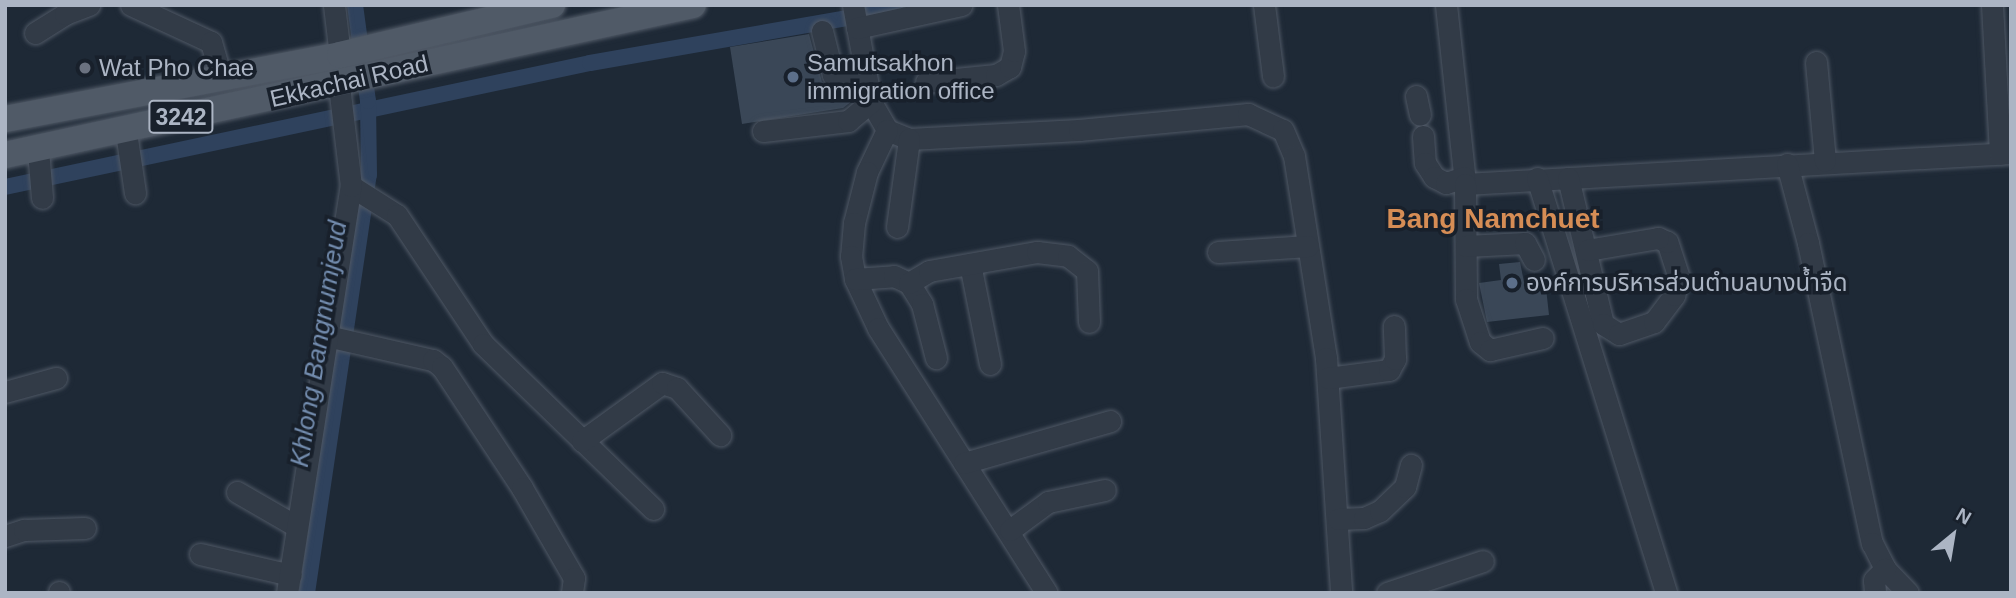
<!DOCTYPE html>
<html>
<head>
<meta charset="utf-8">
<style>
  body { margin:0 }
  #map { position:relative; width:2016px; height:598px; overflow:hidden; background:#1e2936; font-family:Arial,"Noto Sans Thai",sans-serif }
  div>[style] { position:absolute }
  .canal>* { height:16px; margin:-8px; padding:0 8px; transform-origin:8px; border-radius:8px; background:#2f425d }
  .building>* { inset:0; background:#3a4757 }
  .roads { filter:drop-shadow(0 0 2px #4f5865) drop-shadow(0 0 2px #4f5865) }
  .minor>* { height:21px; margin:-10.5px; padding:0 10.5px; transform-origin:10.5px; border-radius:10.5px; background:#323b47 }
  .major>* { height:26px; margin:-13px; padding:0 13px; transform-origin:13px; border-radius:13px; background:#505a67 }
  .dots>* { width:19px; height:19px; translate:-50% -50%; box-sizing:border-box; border:4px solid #18202b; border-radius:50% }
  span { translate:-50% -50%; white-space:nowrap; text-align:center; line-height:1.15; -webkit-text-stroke:7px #18202b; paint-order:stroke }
  .shield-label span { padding:2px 5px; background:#18202b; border:2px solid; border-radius:5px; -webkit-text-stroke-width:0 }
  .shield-label { font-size:23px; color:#acb5c4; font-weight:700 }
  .poi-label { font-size:24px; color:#acb5c4 }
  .left { translate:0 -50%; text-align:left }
  .street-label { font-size:24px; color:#acb5c4 }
  .water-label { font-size:26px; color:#738cae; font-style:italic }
  .quarter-label { font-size:28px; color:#d68d55; font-weight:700 }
  .frame { position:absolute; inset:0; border:7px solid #acb5c4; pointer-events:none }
  .north { position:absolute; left:1918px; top:500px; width:70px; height:70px; -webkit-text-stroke:5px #18202b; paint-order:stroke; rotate:30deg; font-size:19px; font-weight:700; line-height:28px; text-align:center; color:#acb5c4 }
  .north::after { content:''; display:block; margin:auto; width:24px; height:32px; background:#acb5c4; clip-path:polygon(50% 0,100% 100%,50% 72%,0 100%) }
</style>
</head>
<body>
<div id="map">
  <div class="canal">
    <div style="left:5px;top:187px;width:598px;rotate:-11.97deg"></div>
    <div style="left:590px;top:63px;width:310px;rotate:-9.9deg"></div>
    <div style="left:307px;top:593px;width:423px;rotate:-81.6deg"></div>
    <div style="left:369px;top:175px;width:74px;rotate:-90.8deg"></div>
    <div style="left:368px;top:101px;width:97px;rotate:-97.7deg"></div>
  </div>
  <div class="building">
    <div style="clip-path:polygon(809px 34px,822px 82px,837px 93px,854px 92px,856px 98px,843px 108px,742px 124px,730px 47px)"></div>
    <div style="clip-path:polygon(1520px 262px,1524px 282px,1545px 279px,1549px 315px,1487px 322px,1479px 283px,1501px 280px,1499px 264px)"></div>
  </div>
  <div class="roads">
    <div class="minor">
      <div style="left:131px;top:5px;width:88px;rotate:24.8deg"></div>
      <div style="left:211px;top:42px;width:37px;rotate:74deg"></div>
      <div style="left:334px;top:5px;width:50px;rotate:83.2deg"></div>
      <div style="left:853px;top:5px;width:99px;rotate:79.5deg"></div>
      <div style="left:871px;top:102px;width:32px;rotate:60deg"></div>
      <div style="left:887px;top:130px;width:24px;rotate:22deg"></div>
      <div style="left:909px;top:139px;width:170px;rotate:-3deg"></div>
      <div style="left:1079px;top:130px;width:170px;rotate:-5.4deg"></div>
      <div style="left:1248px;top:114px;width:38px;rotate:25deg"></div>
      <div style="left:1283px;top:130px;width:28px;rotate:67deg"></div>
      <div style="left:1294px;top:156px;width:205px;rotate:81deg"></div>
      <div style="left:1326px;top:358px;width:235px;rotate:86.3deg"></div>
      <div style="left:1264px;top:5px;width:72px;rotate:82.8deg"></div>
      <div style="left:1446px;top:5px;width:180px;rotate:83.9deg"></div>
      <div style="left:1465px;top:184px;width:547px;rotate:-3.25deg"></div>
      <div style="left:1992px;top:5px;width:149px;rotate:86.9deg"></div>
      <div style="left:857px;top:28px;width:107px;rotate:-12.4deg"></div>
      <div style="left:822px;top:31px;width:45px;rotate:76deg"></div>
      <div style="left:833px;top:75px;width:12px;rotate:31deg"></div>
      <div style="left:843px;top:81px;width:22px;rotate:-10deg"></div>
      <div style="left:35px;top:33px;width:36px;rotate:-32deg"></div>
      <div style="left:65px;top:14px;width:26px;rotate:-21deg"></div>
      <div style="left:1816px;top:62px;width:99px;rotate:84.8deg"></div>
      <div style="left:926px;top:82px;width:70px;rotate:-5.7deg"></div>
      <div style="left:996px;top:75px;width:16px;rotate:-30deg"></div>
      <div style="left:1010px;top:67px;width:16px;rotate:-76deg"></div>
      <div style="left:1014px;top:51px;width:46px;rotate:-97.4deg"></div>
      <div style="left:1416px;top:96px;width:19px;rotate:78deg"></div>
      <div style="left:887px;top:130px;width:47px;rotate:115.5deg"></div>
      <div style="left:867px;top:172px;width:53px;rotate:104.3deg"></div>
      <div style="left:854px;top:223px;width:33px;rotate:95deg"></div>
      <div style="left:851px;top:256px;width:23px;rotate:80deg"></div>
      <div style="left:855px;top:279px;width:54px;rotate:64.9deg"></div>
      <div style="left:878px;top:328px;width:314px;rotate:57.5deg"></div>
      <div style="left:763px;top:131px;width:86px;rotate:-6.7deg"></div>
      <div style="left:848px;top:121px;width:30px;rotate:-40deg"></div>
      <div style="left:126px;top:132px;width:62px;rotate:81.6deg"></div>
      <div style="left:1423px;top:136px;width:27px;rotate:86deg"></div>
      <div style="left:1425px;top:163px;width:17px;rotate:57deg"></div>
      <div style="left:1434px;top:177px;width:13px;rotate:27deg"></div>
      <div style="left:1446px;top:183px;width:19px;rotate:-18deg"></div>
      <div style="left:38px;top:150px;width:48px;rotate:85.2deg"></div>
      <div style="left:1787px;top:164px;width:82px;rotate:75.1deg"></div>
      <div style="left:1808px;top:243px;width:307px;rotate:78deg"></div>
      <div style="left:1872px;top:543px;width:29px;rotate:63deg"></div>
      <div style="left:1885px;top:569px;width:33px;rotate:46deg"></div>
      <div style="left:1537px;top:178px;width:435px;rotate:72.7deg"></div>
      <div style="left:1568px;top:178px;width:150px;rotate:76.5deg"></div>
      <div style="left:1603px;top:324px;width:19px;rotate:32deg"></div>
      <div style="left:1619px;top:334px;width:37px;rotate:-19deg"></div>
      <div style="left:1654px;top:322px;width:34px;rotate:-53deg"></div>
      <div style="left:1674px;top:295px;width:18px;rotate:-74deg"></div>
      <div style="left:1679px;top:278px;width:38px;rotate:-108deg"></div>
      <div style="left:1667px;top:242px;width:10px;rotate:-156deg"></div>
      <div style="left:1658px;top:238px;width:71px;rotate:170.3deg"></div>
      <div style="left:1465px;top:184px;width:115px;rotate:89.5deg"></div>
      <div style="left:1466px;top:299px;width:45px;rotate:72deg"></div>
      <div style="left:1480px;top:342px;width:13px;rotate:39deg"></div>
      <div style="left:1490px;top:350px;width:54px;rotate:-12.8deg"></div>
      <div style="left:351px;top:186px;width:54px;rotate:32.2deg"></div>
      <div style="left:397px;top:215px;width:155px;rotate:56.3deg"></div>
      <div style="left:483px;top:344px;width:237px;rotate:44.1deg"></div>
      <div style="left:897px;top:227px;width:89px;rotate:-82.2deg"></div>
      <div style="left:1466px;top:246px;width:59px;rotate:-2.9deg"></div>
      <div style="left:1525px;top:243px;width:19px;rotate:62deg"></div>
      <div style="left:1218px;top:252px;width:90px;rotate:-3.8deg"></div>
      <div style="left:970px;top:264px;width:102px;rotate:78.7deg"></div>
      <div style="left:855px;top:279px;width:39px;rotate:-4deg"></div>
      <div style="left:894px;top:276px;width:17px;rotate:25deg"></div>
      <div style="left:909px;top:283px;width:25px;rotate:58deg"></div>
      <div style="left:922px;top:304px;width:56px;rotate:75.5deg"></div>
      <div style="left:909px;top:283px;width:23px;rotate:-31deg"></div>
      <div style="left:929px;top:271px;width:110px;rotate:-10deg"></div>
      <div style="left:1037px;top:252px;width:31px;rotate:7deg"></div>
      <div style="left:1068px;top:256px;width:24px;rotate:38deg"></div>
      <div style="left:1087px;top:271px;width:51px;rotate:87.8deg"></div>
      <div style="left:327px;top:336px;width:109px;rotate:12.8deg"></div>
      <div style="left:433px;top:360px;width:11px;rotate:38deg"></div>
      <div style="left:442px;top:367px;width:145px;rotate:56.5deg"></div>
      <div style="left:522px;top:488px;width:104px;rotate:60deg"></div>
      <div style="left:574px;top:578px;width:15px;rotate:98deg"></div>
      <div style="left:1328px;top:378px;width:62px;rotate:-7.5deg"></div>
      <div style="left:1389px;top:370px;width:13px;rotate:-61deg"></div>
      <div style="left:1395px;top:359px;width:33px;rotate:-92deg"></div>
      <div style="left:5px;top:392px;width:53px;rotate:-15.4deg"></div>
      <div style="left:582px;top:441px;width:99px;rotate:-35.9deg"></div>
      <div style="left:662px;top:383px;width:16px;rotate:18deg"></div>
      <div style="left:677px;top:388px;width:64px;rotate:47.5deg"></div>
      <div style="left:964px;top:463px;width:152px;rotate:-16deg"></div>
      <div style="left:237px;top:492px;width:68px;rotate:30deg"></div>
      <div style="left:1338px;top:519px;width:26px;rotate:-2deg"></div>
      <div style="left:1364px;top:518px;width:17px;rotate:-24deg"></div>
      <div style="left:1380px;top:511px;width:35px;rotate:-44deg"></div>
      <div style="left:1405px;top:487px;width:23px;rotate:-75deg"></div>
      <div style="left:1010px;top:530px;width:47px;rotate:-36.4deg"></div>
      <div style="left:1048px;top:502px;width:58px;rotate:-11.9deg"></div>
      <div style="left:5px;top:536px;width:20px;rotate:-18deg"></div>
      <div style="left:24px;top:530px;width:61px;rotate:-1.9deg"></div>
      <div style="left:200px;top:554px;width:93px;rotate:13deg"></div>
      <div style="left:59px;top:592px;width:1px;rotate:90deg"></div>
      <div style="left:287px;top:593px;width:412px;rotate:-81.1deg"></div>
      <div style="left:351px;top:186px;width:102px;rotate:-96.8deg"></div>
      <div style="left:1387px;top:593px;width:101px;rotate:-18.4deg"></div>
      <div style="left:1875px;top:593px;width:13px;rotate:-94deg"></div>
      <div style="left:1874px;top:580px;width:16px;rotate:-45deg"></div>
    </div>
    <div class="major">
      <div style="left:5px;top:119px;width:341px;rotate:-10.8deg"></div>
      <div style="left:340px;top:55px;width:218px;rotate:-13.3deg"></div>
      <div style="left:5px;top:155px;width:704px;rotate:-12.3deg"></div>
    </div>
  </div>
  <div class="dots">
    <div style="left:85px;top:68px;background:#6b7280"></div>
    <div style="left:793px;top:77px;background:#5c6f8a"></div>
    <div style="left:1512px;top:283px;background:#5c6f8a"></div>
  </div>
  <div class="shield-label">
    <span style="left:181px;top:117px">3242</span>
  </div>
  <div class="poi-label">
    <span class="left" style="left:807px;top:77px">Samutsakhon<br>immigration office</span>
    <span class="left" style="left:99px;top:68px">Wat Pho Chae</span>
    <span class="left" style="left:1526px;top:283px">องค์การบริหารส่วนตำบลบางน้ำจืด</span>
  </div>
  <div class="street-label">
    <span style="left:349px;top:81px;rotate:-13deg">Ekkachai Road</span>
  </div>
  <div class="water-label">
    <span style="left:319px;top:344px;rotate:-81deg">Khlong Bangnumjeud</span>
  </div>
  <div class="quarter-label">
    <span style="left:1493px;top:219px">Bang Namchuet</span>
  </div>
  <div class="frame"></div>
  <div class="north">N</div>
</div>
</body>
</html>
